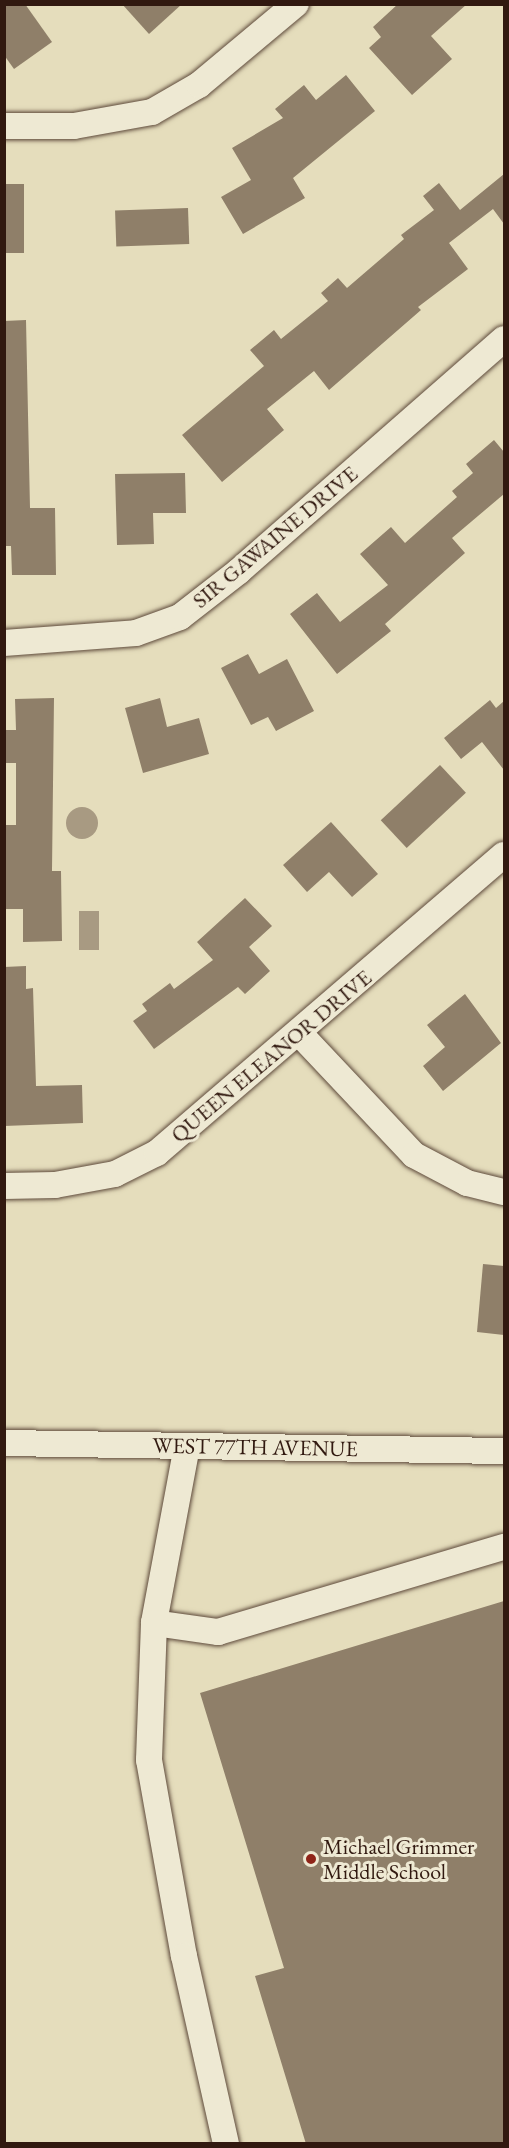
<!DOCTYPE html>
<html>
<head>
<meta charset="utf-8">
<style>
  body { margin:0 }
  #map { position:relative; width:509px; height:2148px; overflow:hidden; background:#e5ddbc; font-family:"EB Garamond",serif }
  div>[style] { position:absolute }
  .water>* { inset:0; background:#a89a82; transform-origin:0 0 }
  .round { border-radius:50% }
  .building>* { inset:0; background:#8f7f69; transform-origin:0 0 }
  .roads { filter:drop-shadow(0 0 2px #5e4a3b) drop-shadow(0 0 2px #5e4a3b) }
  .minor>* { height:26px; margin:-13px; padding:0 13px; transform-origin:13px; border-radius:13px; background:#eee9d3 }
  .dots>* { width:16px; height:16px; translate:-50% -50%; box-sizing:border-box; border:3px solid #eee9d3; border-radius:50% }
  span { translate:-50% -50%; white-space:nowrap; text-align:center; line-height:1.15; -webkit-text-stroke:6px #eee9d3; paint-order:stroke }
  .street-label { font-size:22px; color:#311910 }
  .poi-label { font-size:22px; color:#311910 }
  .left { translate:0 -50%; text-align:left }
  .frame { position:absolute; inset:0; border:6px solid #311910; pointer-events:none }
</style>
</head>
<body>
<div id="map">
  <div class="water">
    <div class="round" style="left:66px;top:807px;width:32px;height:32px"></div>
    <div style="left:99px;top:911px;width:39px;height:20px;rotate:90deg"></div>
  </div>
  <div class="building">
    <div style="clip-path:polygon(4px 4px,25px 4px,52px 42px,14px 69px,4px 55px)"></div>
    <div style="clip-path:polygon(122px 4px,182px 4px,149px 34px)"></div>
    <div style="clip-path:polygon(398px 4px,467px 4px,431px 36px,452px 59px,412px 95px,369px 48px,381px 37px,373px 27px)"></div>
    <div style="clip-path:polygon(346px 75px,375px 111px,293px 178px,305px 198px,243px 234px,221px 197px,251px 180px,232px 148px,283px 118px,275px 109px,304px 85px,316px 100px)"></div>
    <div style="clip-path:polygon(504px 174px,504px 224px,493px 209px,449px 243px,468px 269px,418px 307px,421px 310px,329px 390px,314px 371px,267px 409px,284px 430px,222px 482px,182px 435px,264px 366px,250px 350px,274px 330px,281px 339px,328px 301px,321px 293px,338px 278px,347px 288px,404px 239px,401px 235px,434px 210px,423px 196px,439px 183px,460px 210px)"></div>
    <div style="left:4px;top:184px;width:20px;height:69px"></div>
    <div style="left:188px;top:208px;width:36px;height:73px;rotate:88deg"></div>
    <div style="clip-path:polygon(26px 320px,30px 508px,55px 508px,56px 575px,12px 575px,11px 546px,4px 546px,4px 321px)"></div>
    <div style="clip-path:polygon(494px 440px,504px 452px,504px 494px,452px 538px,465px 553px,385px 624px,391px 631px,337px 674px,290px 614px,317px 593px,340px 622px,388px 585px,360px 554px,391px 527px,405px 543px,457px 497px,452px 491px,473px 473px,466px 464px)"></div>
    <div style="clip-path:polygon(185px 473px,186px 513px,153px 513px,154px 544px,117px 545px,115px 474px)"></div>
    <div style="clip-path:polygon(248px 654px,259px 674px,287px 659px,314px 711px,276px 731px,268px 717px,251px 725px,221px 668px)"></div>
    <div style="clip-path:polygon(54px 698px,52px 871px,61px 871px,62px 941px,23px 942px,23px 909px,4px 909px,4px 825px,16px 825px,16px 763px,4px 763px,4px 730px,16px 730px,15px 699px)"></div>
    <div style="clip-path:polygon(160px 698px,167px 727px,199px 718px,209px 754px,143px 773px,125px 708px)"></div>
    <div style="clip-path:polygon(490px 700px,496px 708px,504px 701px,504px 770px,482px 742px,461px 759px,444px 738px)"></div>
    <div style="left:440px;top:765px;width:38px;height:81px;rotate:47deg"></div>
    <div style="clip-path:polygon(331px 822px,378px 874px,352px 897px,329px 872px,307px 892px,283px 865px)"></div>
    <div style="clip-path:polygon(245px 898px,272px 926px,249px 947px,270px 971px,245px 994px,238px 987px,154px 1049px,133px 1021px,147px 1011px,142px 1004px,170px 983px,174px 989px,213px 960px,197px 942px)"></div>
    <div style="clip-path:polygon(26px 966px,26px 989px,33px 988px,36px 1086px,82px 1085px,83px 1123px,4px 1126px,4px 967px)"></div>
    <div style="clip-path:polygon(465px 994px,501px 1043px,443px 1091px,423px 1066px,445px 1047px,427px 1025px)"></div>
    <div style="clip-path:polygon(483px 1264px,504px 1266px,504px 1335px,477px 1332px)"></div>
    <div style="clip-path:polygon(504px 1601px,504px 2144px,306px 2144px,255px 1976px,284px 1968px,200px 1693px)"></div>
  </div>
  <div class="roads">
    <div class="minor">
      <div style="left:4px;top:126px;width:70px"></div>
      <div style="left:74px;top:126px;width:79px;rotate:-10.2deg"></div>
      <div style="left:152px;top:112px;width:54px;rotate:-29.9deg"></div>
      <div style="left:199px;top:85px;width:126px;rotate:-39.9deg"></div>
      <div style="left:4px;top:643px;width:132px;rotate:-4.3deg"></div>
      <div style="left:136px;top:633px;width:47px;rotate:-20deg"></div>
      <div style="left:180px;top:617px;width:75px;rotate:-37.9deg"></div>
      <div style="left:239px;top:571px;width:352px;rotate:-41.2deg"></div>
      <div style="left:300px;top:1034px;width:166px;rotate:46.7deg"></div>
      <div style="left:414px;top:1155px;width:60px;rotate:27.8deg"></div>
      <div style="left:467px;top:1183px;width:38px;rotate:14deg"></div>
      <div style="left:4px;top:1186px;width:51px;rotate:-1.1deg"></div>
      <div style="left:55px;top:1185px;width:61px;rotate:-10.4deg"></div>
      <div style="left:115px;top:1174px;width:47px;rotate:-26.6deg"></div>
      <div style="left:157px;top:1153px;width:457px;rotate:-40.7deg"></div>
      <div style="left:4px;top:1443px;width:500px;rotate:0.92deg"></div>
      <div style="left:187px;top:1446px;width:180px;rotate:100.6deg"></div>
      <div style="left:154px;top:1623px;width:137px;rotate:92.1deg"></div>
      <div style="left:149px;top:1760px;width:199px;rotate:79.9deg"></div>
      <div style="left:184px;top:1956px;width:193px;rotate:77.4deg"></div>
      <div style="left:154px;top:1623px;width:65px;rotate:8deg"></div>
      <div style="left:218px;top:1632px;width:298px;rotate:-16.6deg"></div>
    </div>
  </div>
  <div class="dots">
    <div style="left:311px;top:1859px;background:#8f2418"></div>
  </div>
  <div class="street-label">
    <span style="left:275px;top:537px;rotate:-40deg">SIR GAWAINE DRIVE</span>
    <span style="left:271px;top:1056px;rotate:-40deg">QUEEN ELEANOR DRIVE</span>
    <span style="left:255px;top:1447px;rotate:1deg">WEST 77TH AVENUE</span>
  </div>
  <div class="poi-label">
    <span class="left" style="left:323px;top:1859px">Michael Grimmer<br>Middle School</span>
  </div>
  <div class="frame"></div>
</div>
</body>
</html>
